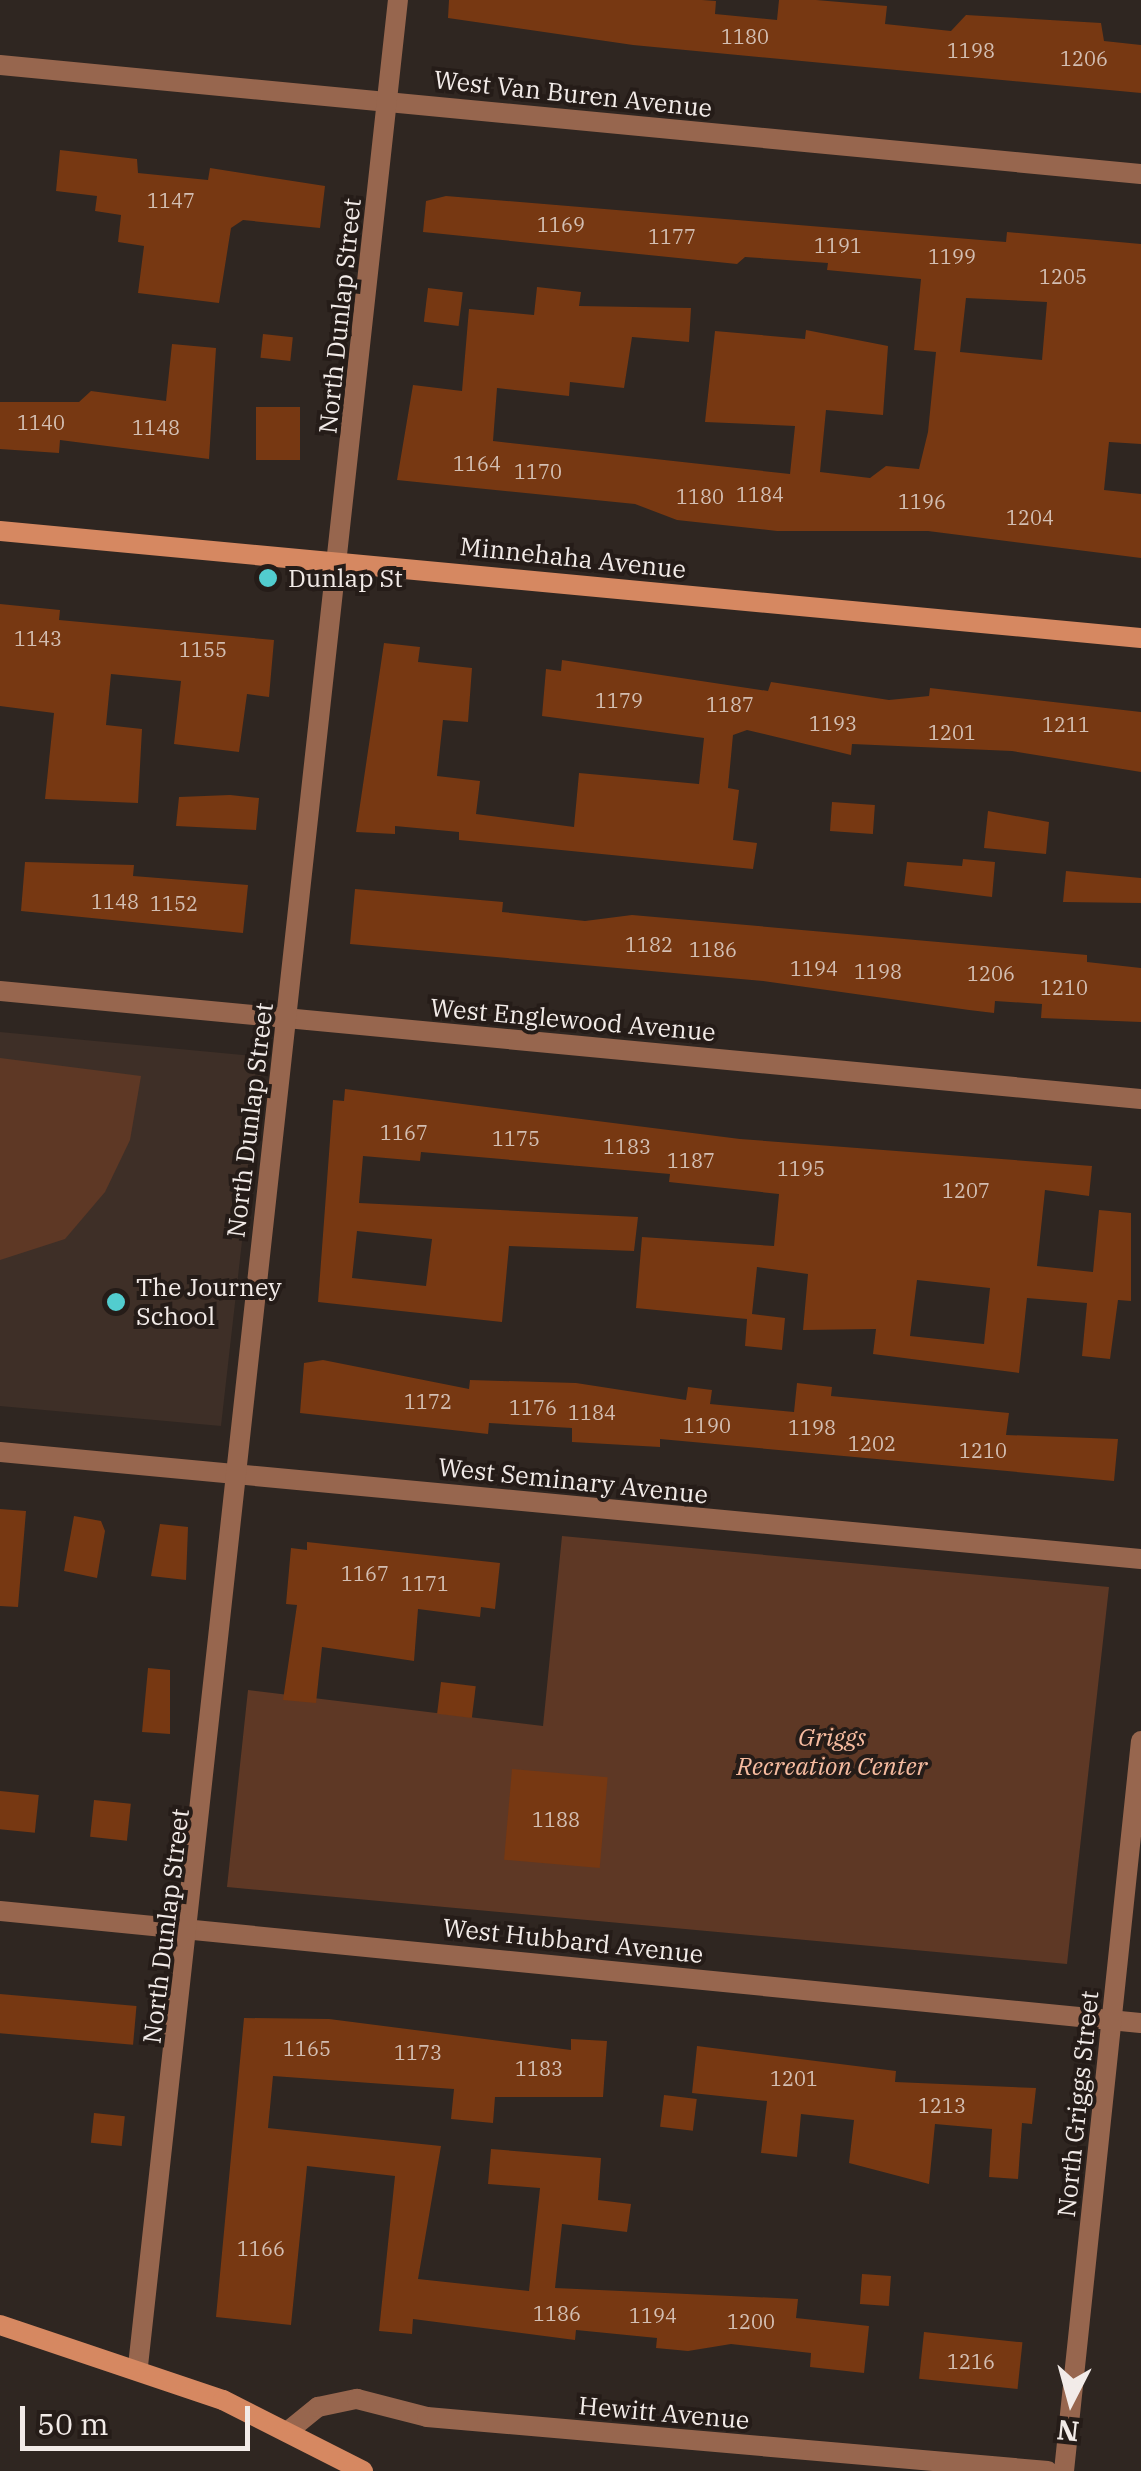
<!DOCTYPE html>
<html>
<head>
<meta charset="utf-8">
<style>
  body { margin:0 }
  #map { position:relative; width:1141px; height:2471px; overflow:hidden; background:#2f2621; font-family:"IBM Plex Serif",serif }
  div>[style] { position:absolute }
  .built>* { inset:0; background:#3e2f27 }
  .green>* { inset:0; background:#5e3825 }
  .building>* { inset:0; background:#773812; transform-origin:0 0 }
  .street>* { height:20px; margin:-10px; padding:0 10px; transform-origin:10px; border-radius:10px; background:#97664e }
  .secondary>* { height:20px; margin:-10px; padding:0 10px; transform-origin:10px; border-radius:10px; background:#d68861 }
  .dots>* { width:28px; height:28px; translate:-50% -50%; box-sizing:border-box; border:5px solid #251c18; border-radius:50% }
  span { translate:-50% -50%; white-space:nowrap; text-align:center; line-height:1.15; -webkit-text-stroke:8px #251c18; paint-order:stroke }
  .number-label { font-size:20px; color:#d3beb2 }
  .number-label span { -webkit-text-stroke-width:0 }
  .street-label { font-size:25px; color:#f2ebe8 }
  .poi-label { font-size:25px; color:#f2ebe8 }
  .left { translate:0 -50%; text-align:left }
  .park-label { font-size:25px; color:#f7bca0; font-style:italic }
  .north { position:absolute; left:1021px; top:2351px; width:100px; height:100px; -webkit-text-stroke:8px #251c18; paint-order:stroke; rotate:186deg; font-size:28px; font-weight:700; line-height:40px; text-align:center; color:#f2ebe8 }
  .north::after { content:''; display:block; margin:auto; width:35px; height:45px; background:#f2ebe8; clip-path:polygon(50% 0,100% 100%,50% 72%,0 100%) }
  .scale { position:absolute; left:20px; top:2406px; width:230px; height:45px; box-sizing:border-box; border:5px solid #f2ebe8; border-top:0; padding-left:12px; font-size:30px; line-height:35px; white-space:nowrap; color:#f2ebe8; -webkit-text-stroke:8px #251c18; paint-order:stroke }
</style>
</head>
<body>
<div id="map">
  <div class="built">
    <div style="clip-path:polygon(0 1032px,263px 1057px,221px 1426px,0 1406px)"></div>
  </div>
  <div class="green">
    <div style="clip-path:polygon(0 1058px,141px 1076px,130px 1140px,105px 1192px,65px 1239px,0 1260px)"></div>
    <div style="clip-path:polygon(562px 1536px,1109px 1587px,1067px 1964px,227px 1887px,248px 1690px,543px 1726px)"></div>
  </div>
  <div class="building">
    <div style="clip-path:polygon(449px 0,702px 0,716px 1px,715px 14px,777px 20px,779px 0,816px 0,887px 6px,885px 24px,951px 31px,966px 15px,1101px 23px,1104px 41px,1141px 45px,1141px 93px,633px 45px,448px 18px)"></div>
    <div style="clip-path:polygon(60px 150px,137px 159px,138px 173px,208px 180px,210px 168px,325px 186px,320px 228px,243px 220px,231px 228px,219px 303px,138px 293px,144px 246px,118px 242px,121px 215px,95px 211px,97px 196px,56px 191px)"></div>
    <div style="clip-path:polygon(evenodd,446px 196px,993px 241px,1006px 242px,1007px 232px,1141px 244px,1141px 444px,1109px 442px,1104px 490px,1141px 494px,1141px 558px,928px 531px,777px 531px,677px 520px,635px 504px,397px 480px,413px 385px,462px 391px,469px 309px,534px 315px,537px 287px,581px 292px,579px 306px,691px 308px,689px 342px,632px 337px,624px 388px,570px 382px,569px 396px,497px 388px,493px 441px,790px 474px,795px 426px,705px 422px,715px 331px,805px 339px,806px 330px,888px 346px,883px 415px,826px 410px,820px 472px,870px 478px,886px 466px,919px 469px,928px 432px,936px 352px,914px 350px,921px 279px,827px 270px,828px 263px,745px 257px,737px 264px,423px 232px,426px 201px,446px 196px,966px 298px,1047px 302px,1042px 360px,960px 352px,966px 298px)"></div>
    <div style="left:428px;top:288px;width:35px;height:34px;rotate:7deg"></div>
    <div style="left:263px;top:334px;width:30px;height:24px;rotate:6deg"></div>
    <div style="clip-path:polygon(172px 344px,216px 348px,209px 459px,60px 440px,59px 453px,0 449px,0 402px,79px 402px,91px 391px,166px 401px)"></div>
    <div style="left:256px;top:407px;width:44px;height:53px"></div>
    <div style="clip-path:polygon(0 604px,60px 610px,59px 620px,274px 640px,269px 697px,247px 694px,239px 752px,174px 744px,181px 681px,111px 674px,106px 725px,142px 729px,138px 803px,45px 799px,54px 713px,0 706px)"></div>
    <div style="clip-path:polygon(384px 643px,420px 647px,418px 662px,472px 668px,468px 722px,443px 720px,437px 776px,480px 781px,476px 814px,574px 827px,579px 773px,699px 784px,704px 738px,542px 716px,546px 669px,561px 671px,562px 660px,768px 691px,771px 682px,889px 700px,929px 696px,930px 688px,1141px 712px,1141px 772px,1012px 751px,852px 744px,851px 755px,747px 730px,733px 735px,728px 788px,739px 790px,733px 840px,757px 843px,753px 869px,459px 840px,459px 832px,395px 826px,395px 834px,356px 832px)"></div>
    <div style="clip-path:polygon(230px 795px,259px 798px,256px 830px,176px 826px,179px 797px)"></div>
    <div style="left:832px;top:802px;width:43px;height:29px;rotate:4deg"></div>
    <div style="clip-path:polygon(988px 811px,1049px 822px,1046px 854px,984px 848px)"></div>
    <div style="clip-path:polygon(963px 859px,995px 862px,992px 897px,904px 886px,907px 862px,962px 866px)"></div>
    <div style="clip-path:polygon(25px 862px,134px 865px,133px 876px,248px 885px,243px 933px,21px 911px)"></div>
    <div style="clip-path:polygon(1066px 871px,1141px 878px,1141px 903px,1063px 902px)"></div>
    <div style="clip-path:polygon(355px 889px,503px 902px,502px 912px,585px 921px,632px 915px,1087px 955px,1087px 962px,1141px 968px,1141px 1022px,1041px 1018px,1042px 1004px,995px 1001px,994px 1013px,969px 1010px,763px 981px,350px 944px)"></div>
    <div style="clip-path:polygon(evenodd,345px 1089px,740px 1139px,1092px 1166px,1089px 1196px,1045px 1190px,1037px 1266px,1093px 1272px,1099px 1210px,1131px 1213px,1131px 1301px,1118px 1300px,1110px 1359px,1082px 1356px,1087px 1303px,1027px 1298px,1019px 1373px,873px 1354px,876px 1329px,803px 1330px,808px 1274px,757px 1267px,752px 1314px,785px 1318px,782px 1350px,745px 1346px,747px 1319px,636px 1308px,642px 1237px,774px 1246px,779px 1194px,669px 1182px,670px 1174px,421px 1152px,420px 1161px,363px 1156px,359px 1203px,638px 1217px,634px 1251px,509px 1246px,502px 1322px,318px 1302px,333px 1100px,344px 1101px,345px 1089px,357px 1231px,432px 1239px,426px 1286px,352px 1278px,357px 1231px,345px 1089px,917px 1280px,990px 1288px,984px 1344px,910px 1336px,917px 1280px)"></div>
    <div style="clip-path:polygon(323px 1360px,469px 1389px,470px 1380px,576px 1383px,686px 1400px,688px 1387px,712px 1390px,710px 1404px,794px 1412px,797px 1383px,832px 1387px,831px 1396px,1009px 1413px,1006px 1435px,1118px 1439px,1114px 1481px,660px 1439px,660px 1447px,572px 1442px,572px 1428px,489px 1423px,488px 1434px,300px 1413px,304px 1363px)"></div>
    <div style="clip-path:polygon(0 1509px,26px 1511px,18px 1607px,0 1606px)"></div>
    <div style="clip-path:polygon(74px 1516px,101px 1521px,105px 1531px,97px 1578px,64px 1571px)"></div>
    <div style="clip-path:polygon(160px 1524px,188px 1527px,186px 1580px,151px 1576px)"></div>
    <div style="clip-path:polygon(307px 1542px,500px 1563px,495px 1609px,481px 1607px,480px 1617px,418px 1609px,414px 1661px,322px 1647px,316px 1703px,283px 1700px,297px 1605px,286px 1604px,291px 1548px,307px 1550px)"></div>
    <div style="clip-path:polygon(148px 1668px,170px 1670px,170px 1734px,142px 1732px)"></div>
    <div style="left:441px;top:1682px;width:35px;height:32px;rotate:7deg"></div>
    <div style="left:512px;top:1769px;width:96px;height:91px;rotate:5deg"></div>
    <div style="left:0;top:1791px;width:39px;height:38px;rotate:6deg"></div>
    <div style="left:94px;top:1800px;width:37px;height:37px;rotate:6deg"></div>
    <div style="left:0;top:1994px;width:137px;height:39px;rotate:5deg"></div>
    <div style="clip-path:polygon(244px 2018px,329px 2019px,571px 2050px,571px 2039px,607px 2041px,603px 2097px,495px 2097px,493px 2123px,451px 2119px,454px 2089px,273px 2076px,268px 2128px,441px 2146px,418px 2279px,529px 2291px,540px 2188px,488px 2184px,491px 2149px,601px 2158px,598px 2200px,631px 2204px,627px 2232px,562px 2224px,555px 2288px,798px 2299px,796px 2318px,869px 2326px,864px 2373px,810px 2367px,811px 2353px,731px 2344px,688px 2351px,656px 2348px,657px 2338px,576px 2330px,575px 2340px,413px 2319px,412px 2334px,379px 2331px,395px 2176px,307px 2166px,291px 2325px,216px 2317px)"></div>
    <div style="clip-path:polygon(697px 2046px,896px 2071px,895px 2082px,1036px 2088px,1032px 2124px,1022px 2123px,1018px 2179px,989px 2177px,992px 2129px,935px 2124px,929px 2184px,849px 2163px,854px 2120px,801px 2114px,797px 2157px,761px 2153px,767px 2101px,692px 2093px)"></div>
    <div style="left:664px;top:2095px;width:33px;height:32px;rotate:7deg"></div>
    <div style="left:94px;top:2113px;width:31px;height:30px;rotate:6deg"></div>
    <div style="left:862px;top:2274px;width:29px;height:30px;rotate:4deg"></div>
    <div style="left:924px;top:2332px;width:99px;height:47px;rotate:6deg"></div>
  </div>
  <div class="street">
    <div style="left:0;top:65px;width:1146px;rotate:5.46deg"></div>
    <div style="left:0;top:991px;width:1146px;rotate:5.41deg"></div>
    <div style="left:0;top:1452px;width:1146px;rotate:5.36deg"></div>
    <div style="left:0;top:1911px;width:1146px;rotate:5.61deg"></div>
    <div style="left:138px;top:2366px;width:2380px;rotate:-83.73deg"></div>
    <div style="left:287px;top:2432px;width:40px;rotate:-39deg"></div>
    <div style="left:318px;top:2407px;width:40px;rotate:-12deg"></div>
    <div style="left:357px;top:2399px;width:72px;rotate:14.4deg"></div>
    <div style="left:427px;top:2417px;width:623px;rotate:4.97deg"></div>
    <div style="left:1064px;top:2471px;width:734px;rotate:-83.98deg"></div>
  </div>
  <div class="secondary">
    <div style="left:0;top:531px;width:1146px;rotate:5.36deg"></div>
    <div style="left:0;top:2325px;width:235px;rotate:18.6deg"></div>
    <div style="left:223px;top:2400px;width:157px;rotate:26.9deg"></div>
  </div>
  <div class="dots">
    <div style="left:268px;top:578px;background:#52cdcf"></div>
    <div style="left:116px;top:1302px;background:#52cdcf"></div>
  </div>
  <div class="number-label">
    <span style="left:745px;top:36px">1180</span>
    <span style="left:971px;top:50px">1198</span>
    <span style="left:1084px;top:58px">1206</span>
    <span style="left:171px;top:200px">1147</span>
    <span style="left:561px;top:224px">1169</span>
    <span style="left:672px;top:236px">1177</span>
    <span style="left:838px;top:245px">1191</span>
    <span style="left:952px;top:256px">1199</span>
    <span style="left:1063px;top:276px">1205</span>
    <span style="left:41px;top:422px">1140</span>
    <span style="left:156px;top:427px">1148</span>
    <span style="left:477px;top:463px">1164</span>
    <span style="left:538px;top:471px">1170</span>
    <span style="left:760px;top:494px">1184</span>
    <span style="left:700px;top:496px">1180</span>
    <span style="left:922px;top:501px">1196</span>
    <span style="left:1030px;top:517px">1204</span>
    <span style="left:38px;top:638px">1143</span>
    <span style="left:203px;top:649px">1155</span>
    <span style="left:619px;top:700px">1179</span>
    <span style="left:730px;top:704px">1187</span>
    <span style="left:833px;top:723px">1193</span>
    <span style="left:1066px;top:724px">1211</span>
    <span style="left:952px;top:732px">1201</span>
    <span style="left:115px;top:901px">1148</span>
    <span style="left:174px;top:903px">1152</span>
    <span style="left:649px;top:944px">1182</span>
    <span style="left:713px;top:949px">1186</span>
    <span style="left:814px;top:968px">1194</span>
    <span style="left:878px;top:971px">1198</span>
    <span style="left:991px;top:973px">1206</span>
    <span style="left:1064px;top:987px">1210</span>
    <span style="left:404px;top:1132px">1167</span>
    <span style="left:516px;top:1138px">1175</span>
    <span style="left:627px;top:1146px">1183</span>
    <span style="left:691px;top:1160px">1187</span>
    <span style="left:801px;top:1168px">1195</span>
    <span style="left:966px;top:1190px">1207</span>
    <span style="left:428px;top:1401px">1172</span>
    <span style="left:533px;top:1407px">1176</span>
    <span style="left:592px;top:1412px">1184</span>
    <span style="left:707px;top:1425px">1190</span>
    <span style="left:812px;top:1427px">1198</span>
    <span style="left:872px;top:1443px">1202</span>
    <span style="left:983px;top:1450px">1210</span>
    <span style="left:365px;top:1573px">1167</span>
    <span style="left:425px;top:1583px">1171</span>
    <span style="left:556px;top:1819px">1188</span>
    <span style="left:307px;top:2048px">1165</span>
    <span style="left:418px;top:2052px">1173</span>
    <span style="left:539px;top:2068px">1183</span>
    <span style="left:794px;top:2078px">1201</span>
    <span style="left:942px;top:2105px">1213</span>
    <span style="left:261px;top:2248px">1166</span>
    <span style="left:557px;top:2313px">1186</span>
    <span style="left:653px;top:2315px">1194</span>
    <span style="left:751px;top:2321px">1200</span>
    <span style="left:971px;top:2361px">1216</span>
  </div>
  <div class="street-label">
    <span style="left:573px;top:94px;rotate:6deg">West Van Buren Avenue</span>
    <span style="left:340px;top:316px;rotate:-84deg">North Dunlap Street</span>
    <span style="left:573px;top:558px;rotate:6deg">Minnehaha Avenue</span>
    <span style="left:573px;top:1020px;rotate:5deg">West Englewood Avenue</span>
    <span style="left:250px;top:1120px;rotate:-83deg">North Dunlap Street</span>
    <span style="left:573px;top:1481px;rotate:6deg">West Seminary Avenue</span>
    <span style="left:166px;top:1926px;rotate:-83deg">North Dunlap Street</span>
    <span style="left:573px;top:1941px;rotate:6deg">West Hubbard Avenue</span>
    <span style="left:1078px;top:2104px;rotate:-84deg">North Griggs Street</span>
    <span style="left:664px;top:2413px;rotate:5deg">Hewitt Avenue</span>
  </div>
  <div class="poi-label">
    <span class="left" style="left:288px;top:578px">Dunlap St</span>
    <span class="left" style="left:136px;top:1302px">The Journey<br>School</span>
  </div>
  <div class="park-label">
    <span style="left:832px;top:1752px">Griggs<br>Recreation Center</span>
  </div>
  <div class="north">N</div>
  <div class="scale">50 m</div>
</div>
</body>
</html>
